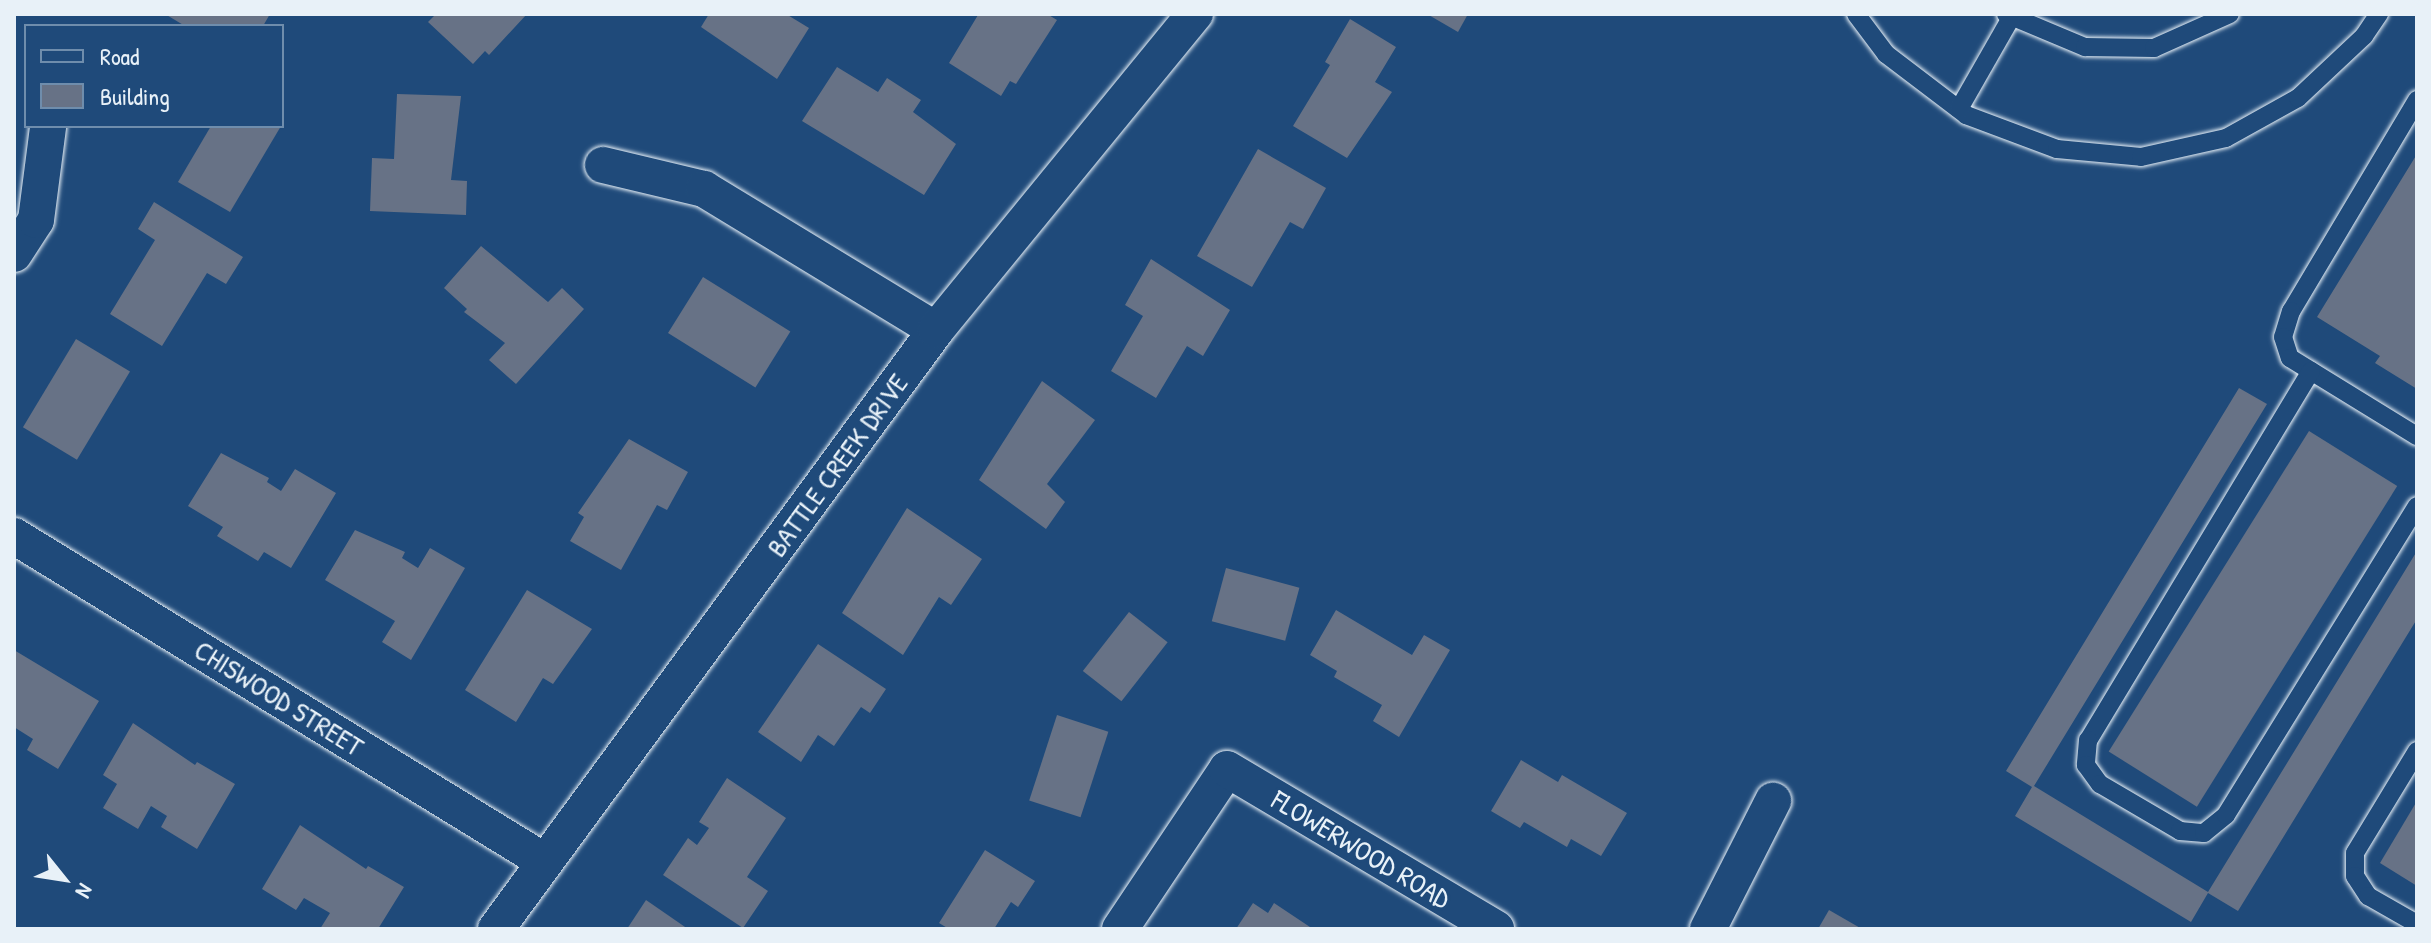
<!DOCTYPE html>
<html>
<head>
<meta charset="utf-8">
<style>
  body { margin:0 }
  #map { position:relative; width:2431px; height:943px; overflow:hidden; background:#1f4a7a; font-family:"Patrick Hand",sans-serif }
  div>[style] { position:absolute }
  .building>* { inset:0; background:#677286; transform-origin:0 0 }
  .roads { filter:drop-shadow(0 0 2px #e8f1f8) drop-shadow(0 0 2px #e8f1f8) }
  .lane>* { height:18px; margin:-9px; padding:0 9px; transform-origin:9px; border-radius:9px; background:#1f4a7a }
  .street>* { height:36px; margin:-18px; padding:0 18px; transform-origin:18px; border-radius:18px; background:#1f4a7a }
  span { translate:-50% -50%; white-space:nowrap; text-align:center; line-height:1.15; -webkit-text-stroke:6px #1f4a7a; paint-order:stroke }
  .street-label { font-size:28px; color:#e8f1f8 }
  .frame { position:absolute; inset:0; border:16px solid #e8f1f8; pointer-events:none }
  .legend { position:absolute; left:24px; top:24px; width:260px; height:104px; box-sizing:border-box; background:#1f4a7a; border:2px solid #6f8dac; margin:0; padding:10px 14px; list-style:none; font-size:24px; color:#e8f1f8 }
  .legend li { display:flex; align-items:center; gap:16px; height:40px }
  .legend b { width:40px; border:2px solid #6f8dac }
  .north { position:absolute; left:24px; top:839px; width:80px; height:80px; -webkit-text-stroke:6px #1f4a7a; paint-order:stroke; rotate:120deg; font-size:22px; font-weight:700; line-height:32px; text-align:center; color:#e8f1f8 }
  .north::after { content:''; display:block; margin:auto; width:28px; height:36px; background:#e8f1f8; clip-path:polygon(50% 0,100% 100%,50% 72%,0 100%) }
</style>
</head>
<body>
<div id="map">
  <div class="building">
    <div style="clip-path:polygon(165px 14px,270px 14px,263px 26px,185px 26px)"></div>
    <div style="clip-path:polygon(436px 14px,527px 14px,489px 55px,485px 51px,473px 64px,428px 22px)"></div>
    <div style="clip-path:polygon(709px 14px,786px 14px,809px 28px,777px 79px,701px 27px)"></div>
    <div style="clip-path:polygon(1047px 14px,1057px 20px,1016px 84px,1010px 81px,1001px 96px,949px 63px,978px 15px)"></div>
    <div style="clip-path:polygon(1427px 14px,1468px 14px,1458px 32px)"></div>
    <div style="clip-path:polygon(1350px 19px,1396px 47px,1375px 82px,1392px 92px,1347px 158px,1293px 126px,1330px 65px,1325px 62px)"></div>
    <div style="clip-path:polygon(837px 67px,878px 92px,887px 78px,921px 100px,913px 112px,956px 144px,924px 195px,802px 121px)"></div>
    <div style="clip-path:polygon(397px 94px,461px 96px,451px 180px,467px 181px,466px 215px,370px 211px,372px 158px,394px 159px)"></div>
    <div style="clip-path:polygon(211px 126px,281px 126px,230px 212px,178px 182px)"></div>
    <div style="clip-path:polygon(1258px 149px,1326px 188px,1303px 229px,1290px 222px,1252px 287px,1197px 256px)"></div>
    <div style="clip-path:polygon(2417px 154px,2417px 389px,2375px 363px,2380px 356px,2317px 317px)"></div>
    <div style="clip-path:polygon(154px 202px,243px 257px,226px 284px,207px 273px,162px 346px,110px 314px,155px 240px,138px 229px)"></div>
    <div style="clip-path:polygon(481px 246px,548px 302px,562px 288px,584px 309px,516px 384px,489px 360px,505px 343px,464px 312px,467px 309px,444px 288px)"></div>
    <div style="clip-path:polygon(1151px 259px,1230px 310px,1203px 356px,1187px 346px,1156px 398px,1111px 371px,1143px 316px,1125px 305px)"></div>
    <div style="left:703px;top:277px;width:103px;height:66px;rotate:32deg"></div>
    <div style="left:76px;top:339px;width:63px;height:103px;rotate:31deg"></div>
    <div style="clip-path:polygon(1042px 381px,1095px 420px,1047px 484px,1065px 502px,1046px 529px,979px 480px)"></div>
    <div style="clip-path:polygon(2239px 388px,2267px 404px,2034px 786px,2208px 892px,2417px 551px,2417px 619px,2238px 911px,2208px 893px,2191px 922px,2015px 816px,2032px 787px,2006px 771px)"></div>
    <div style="left:2309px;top:431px;width:104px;height:378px;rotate:32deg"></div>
    <div style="clip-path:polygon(629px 439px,688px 472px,667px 510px,657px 505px,621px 570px,570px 541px,584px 517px,578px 513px)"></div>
    <div style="clip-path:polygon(221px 453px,269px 478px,267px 482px,281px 491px,295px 469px,336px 493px,291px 568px,264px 552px,258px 561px,217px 536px,223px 527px,188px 506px)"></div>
    <div style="clip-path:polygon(907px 508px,982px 559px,951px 605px,939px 597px,903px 655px,842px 613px)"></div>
    <div style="clip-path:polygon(355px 530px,405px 552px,402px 558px,418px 568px,430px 548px,465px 568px,411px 660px,382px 642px,395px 621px,325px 580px)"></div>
    <div style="left:1226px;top:568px;width:76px;height:55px;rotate:15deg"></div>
    <div style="clip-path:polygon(527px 590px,592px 629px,553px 684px,543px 678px,516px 722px,465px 690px)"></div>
    <div style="clip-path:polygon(1336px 610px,1412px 655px,1424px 635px,1450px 650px,1399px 737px,1373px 721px,1382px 705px,1334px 677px,1337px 671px,1310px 655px)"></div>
    <div style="left:1129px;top:612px;width:49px;height:75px;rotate:38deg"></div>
    <div style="clip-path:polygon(818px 644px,886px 689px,870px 713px,861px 707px,834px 746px,818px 735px,801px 762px,758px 732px)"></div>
    <div style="clip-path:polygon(14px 650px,99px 701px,58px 769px,27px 750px,33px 739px,14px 727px)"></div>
    <div style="left:1057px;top:715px;width:54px;height:90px;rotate:18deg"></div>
    <div style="clip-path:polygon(133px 723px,195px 765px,197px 762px,235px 784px,197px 849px,161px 827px,167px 816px,151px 806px,138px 829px,103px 808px,117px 784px,103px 775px)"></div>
    <div style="clip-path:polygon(1521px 760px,1558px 782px,1562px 775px,1627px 813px,1601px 856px,1571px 839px,1567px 847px,1524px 822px,1520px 828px,1491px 811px)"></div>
    <div style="clip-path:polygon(727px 778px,786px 818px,747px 877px,768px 891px,743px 928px,663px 875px,688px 838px,697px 845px,709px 828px,699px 822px)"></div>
    <div style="clip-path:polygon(2417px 801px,2417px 886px,2380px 863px)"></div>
    <div style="clip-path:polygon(300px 825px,366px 869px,368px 866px,404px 887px,378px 929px,320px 929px,330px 913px,304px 898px,296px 910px,262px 889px)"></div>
    <div style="clip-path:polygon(985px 850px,1035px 881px,1018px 907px,1011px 902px,994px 929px,949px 929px,939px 923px)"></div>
    <div style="clip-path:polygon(646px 900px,688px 929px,627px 929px)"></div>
    <div style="clip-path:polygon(1253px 903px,1268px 913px,1274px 903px,1313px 929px,1236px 929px)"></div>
    <div style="clip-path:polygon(1829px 910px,1862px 929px,1818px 929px)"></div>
  </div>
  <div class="roads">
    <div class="lane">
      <div style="left:1856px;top:14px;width:50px;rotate:53.1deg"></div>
      <div style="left:1886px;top:54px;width:101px;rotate:37.3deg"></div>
      <div style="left:1966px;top:115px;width:97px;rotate:20.5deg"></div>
      <div style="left:2057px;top:149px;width:84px;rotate:5.4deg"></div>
      <div style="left:2141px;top:157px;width:87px;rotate:-12.6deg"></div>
      <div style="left:2226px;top:138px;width:82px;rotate:-29.1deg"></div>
      <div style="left:2298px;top:98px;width:91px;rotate:-43.2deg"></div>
      <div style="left:2364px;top:36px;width:27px;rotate:-56deg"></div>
      <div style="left:2006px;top:14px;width:86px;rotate:22.7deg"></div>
      <div style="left:2085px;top:47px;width:69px;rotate:0.8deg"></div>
      <div style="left:2154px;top:48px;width:83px;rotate:-24.1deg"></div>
      <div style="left:2417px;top:100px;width:246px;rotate:120.8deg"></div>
      <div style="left:2291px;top:311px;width:27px;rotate:107deg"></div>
      <div style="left:2283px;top:337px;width:22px;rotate:72deg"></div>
      <div style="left:2290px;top:358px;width:149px;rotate:31.6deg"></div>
      <div style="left:1959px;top:109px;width:105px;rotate:-60.3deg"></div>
      <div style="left:2311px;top:371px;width:431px;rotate:121.1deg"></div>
      <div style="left:2088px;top:740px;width:25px;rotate:95deg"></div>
      <div style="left:2086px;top:765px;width:24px;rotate:54deg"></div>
      <div style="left:2100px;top:784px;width:93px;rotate:30.4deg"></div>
      <div style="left:2180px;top:831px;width:24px;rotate:5deg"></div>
      <div style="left:2204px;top:833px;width:28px;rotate:-39deg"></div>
      <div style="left:2226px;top:815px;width:363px;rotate:-58.3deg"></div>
      <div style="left:2417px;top:751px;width:119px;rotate:121.3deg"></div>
      <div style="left:2355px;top:853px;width:23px;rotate:90deg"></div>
      <div style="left:2355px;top:876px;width:24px;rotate:57deg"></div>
      <div style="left:2368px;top:896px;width:56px;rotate:29.7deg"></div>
    </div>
    <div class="street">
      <div style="left:603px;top:165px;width:104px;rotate:13.4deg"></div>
      <div style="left:704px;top:189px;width:271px;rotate:31.3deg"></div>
      <div style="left:14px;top:254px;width:40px;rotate:-57.1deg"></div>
      <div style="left:36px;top:220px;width:94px;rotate:-82.6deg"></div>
      <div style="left:14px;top:536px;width:622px;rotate:31.52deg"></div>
      <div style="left:496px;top:929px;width:743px;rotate:-53.7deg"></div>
      <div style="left:936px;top:330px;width:409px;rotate:-50.7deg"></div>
      <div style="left:1120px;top:929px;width:192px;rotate:-56.2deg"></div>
      <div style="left:1227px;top:769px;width:313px;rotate:30.7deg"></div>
      <div style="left:1708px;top:929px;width:144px;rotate:-63.1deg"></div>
    </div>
  </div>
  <div class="street-label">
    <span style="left:837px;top:465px;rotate:-54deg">BATTLE CREEK DRIVE</span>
    <span style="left:279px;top:698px;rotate:32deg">CHISWOOD STREET</span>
    <span style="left:1361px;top:849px;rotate:31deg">FLOWERWOOD ROAD</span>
  </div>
  <div class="frame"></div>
  <ul class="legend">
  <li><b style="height:10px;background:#1f4a7a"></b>Road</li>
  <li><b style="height:22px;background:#677286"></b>Building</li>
  </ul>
  <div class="north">N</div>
</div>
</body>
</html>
